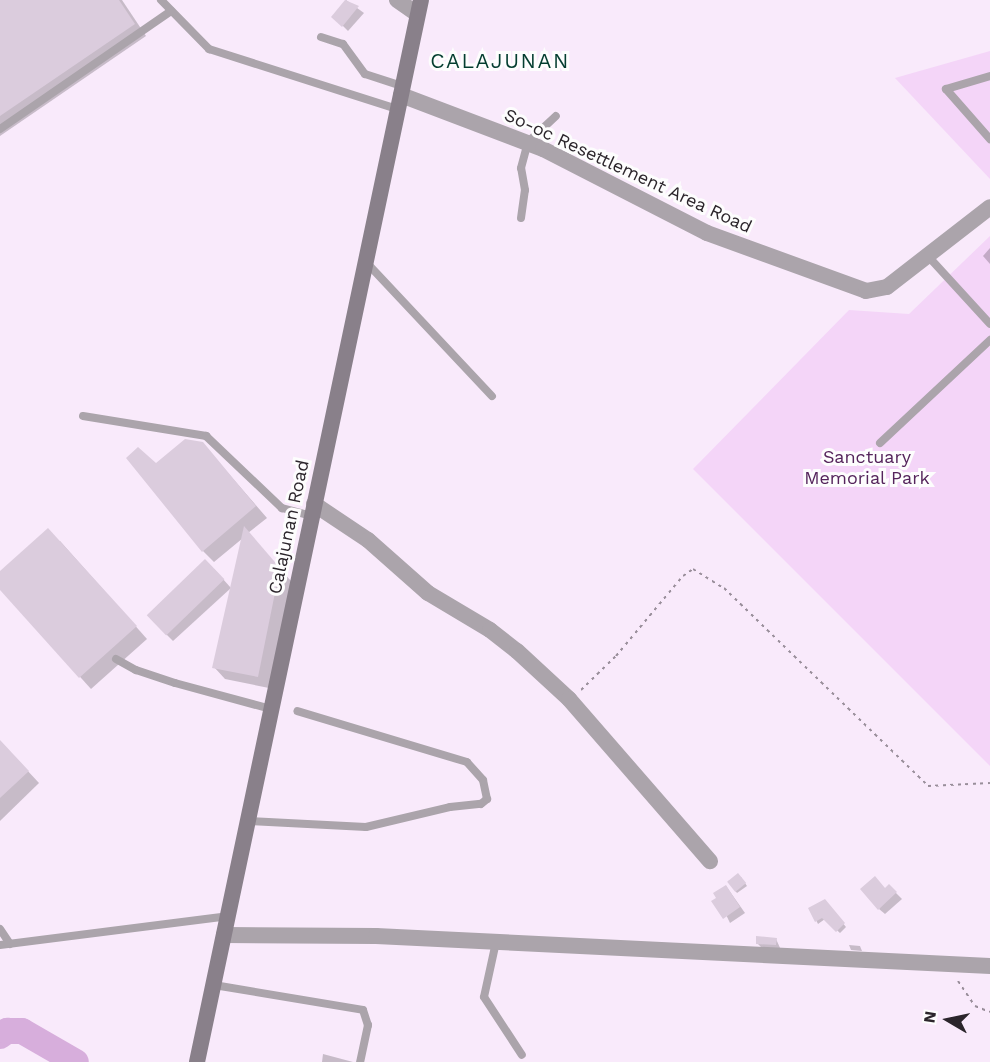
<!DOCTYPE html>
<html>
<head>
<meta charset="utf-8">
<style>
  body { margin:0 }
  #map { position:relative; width:990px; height:1062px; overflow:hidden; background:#f9eafb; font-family:"Work Sans",sans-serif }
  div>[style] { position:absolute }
  .green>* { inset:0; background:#f4d5f8 }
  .shadow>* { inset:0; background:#0003 }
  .river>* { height:26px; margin:-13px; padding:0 13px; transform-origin:13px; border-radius:13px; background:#d7aedc }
  .building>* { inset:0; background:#dbccdd; transform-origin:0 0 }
  .path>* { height:2px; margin-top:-1px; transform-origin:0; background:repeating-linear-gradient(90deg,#998e9a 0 3px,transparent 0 7.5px) }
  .service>* { height:8px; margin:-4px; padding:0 4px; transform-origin:4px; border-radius:4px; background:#aba4ab }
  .minor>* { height:16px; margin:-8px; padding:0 8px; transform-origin:8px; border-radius:8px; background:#aba4ab }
  .tertiary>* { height:16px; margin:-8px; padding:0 8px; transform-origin:8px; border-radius:8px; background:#aba4ab }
  .secondary>* { height:16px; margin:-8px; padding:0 8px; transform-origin:8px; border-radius:8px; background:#89808a }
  span { translate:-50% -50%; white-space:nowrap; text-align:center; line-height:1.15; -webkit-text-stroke:6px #fdfdfd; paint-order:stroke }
  .street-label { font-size:18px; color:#2b252b }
  .park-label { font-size:18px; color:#55245c }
  .quarter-label { font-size:21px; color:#043d30; letter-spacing:1.5px }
  .north { position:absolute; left:918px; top:990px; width:60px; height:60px; -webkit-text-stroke:4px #fdfdfd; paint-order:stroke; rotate:279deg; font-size:16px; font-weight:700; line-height:24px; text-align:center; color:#2b252b }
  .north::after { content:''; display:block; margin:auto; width:21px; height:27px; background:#2b252b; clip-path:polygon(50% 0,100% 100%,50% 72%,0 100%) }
</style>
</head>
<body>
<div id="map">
  <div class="green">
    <div style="clip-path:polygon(990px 51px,990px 179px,895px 78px)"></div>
    <div style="clip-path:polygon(990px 236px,990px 766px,693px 469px,849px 310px,909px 314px)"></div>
  </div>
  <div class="shadow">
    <div style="clip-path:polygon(0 0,122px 0,146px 36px,0 136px)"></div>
    <div style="clip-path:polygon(346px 0,364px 13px,348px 31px,333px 16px)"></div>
    <div style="clip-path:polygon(990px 248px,990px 264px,983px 256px)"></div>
    <div style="clip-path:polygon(202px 443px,267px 518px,248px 533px,291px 581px,269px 688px,225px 679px,214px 667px,243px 538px,214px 562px,203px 551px,156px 465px)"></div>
    <div style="clip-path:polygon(60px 541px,147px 639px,91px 689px,0 588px,0 573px)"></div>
    <div style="clip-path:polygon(214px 569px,231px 588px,173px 641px,165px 633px)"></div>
    <div style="clip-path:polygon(0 741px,39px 783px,0 821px)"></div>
    <div style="clip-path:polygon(741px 877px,747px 886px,737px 893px,728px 881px)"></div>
    <div style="clip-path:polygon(726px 886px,745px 913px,730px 923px,718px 898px)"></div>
    <div style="clip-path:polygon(889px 886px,902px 899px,885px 914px,879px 909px)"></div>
    <div style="clip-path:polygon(827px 904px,846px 927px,840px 933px,825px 919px,818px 924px,810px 908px)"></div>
    <div style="clip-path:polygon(776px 939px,781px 950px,763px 949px,757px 943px)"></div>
    <div style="clip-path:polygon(849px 945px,860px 946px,862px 951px,851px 950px)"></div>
    <div style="clip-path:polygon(323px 1054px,353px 1062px,322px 1062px)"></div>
  </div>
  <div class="river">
    <div style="left:0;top:1036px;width:9px;rotate:-36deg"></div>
    <div style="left:7px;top:1031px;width:15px"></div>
    <div style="left:22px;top:1031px;width:62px;rotate:29.9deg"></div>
  </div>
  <div class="building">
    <div style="clip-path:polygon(0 0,119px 0,135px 24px,0 116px)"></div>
    <div style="clip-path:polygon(345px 0,359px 6px,342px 27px,331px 17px)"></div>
    <div style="clip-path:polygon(185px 439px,203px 442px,256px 506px,202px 552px,126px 458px,138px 447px,156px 463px)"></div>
    <div style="clip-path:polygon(244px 526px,280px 568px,258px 677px,212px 668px)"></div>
    <div style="clip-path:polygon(48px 528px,137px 626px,79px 678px,0 590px,0 571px)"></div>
    <div style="left:205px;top:559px;width:28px;height:81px;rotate:46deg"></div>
    <div style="clip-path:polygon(0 740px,29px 771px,0 798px)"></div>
    <div style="left:738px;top:873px;width:13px;height:14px;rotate:51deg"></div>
    <div style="clip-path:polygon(875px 876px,885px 888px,889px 884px,897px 892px,878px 910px,860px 889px)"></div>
    <div style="clip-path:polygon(726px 885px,740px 907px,723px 919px,711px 901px,716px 898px,713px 893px)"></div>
    <div style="clip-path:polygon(825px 899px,845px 923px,836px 932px,822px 918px,815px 922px,808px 908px)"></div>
    <div style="clip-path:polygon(756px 936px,777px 938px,776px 945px,756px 944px)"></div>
  </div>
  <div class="path">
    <div style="left:581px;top:690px;width:49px;rotate:-44.2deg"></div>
    <div style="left:616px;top:656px;width:104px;rotate:-50.1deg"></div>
    <div style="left:683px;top:576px;width:12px;rotate:-35deg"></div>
    <div style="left:693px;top:569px;width:36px;rotate:32deg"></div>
    <div style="left:724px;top:588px;width:284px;rotate:44.1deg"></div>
    <div style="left:928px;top:786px;width:62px;rotate:-2.8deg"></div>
    <div style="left:958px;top:981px;width:30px;rotate:56deg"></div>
    <div style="left:975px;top:1006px;width:16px;rotate:22deg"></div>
  </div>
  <div class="service">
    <div style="left:161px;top:0;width:69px;rotate:45.6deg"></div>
    <div style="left:209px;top:49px;width:197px;rotate:17.7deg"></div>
    <div style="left:321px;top:37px;width:23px;rotate:18deg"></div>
    <div style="left:343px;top:44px;width:37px;rotate:54deg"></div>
    <div style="left:365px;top:74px;width:40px;rotate:18deg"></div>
    <div style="left:990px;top:76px;width:46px;rotate:163.5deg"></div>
    <div style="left:946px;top:89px;width:67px;rotate:48.7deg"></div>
    <div style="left:0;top:129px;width:208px;rotate:-34.6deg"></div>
    <div style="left:521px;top:218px;width:28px;rotate:-82deg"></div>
    <div style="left:525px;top:190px;width:22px;rotate:-100deg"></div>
    <div style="left:521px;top:168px;width:27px;rotate:-75deg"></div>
    <div style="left:528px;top:142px;width:38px;rotate:-43deg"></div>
    <div style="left:927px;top:255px;width:93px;rotate:47.6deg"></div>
    <div style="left:366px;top:262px;width:184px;rotate:46.8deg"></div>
    <div style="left:83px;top:416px;width:125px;rotate:9.2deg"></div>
    <div style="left:206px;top:436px;width:105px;rotate:43.5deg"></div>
    <div style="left:282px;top:508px;width:31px;rotate:15deg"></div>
    <div style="left:880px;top:443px;width:151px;rotate:-43.1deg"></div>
    <div style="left:116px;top:659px;width:23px;rotate:29deg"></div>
    <div style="left:136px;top:670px;width:41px;rotate:18.4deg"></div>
    <div style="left:175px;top:683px;width:99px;rotate:15.2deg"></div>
    <div style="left:248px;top:821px;width:118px;rotate:2.9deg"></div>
    <div style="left:366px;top:827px;width:86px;rotate:-13.4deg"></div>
    <div style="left:450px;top:807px;width:31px;rotate:-6deg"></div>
    <div style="left:481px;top:804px;width:8px;rotate:-40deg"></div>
    <div style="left:487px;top:799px;width:19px;rotate:-102deg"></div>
    <div style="left:483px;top:780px;width:24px;rotate:-132deg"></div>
    <div style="left:467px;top:762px;width:177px;rotate:-163.3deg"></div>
    <div style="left:0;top:929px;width:18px;rotate:56deg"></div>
    <div style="left:496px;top:942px;width:56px;rotate:102.3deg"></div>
    <div style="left:484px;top:997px;width:69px;rotate:56.8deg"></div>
    <div style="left:0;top:945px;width:231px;rotate:-7.2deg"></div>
    <div style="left:214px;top:985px;width:151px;rotate:9.5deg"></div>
    <div style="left:363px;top:1010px;width:16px;rotate:72deg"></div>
    <div style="left:368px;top:1025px;width:38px;rotate:102deg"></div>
  </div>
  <div class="minor">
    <div style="left:397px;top:0;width:24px;rotate:35deg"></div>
    <div style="left:314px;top:504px;width:65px;rotate:33.7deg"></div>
    <div style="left:368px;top:540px;width:80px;rotate:41.5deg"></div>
    <div style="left:428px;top:593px;width:72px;rotate:30.8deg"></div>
    <div style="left:490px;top:630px;width:34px;rotate:38deg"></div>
    <div style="left:517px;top:651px;width:71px;rotate:42.7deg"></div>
    <div style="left:569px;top:699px;width:215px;rotate:49deg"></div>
    <div style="left:224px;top:935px;width:152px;rotate:0.4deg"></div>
    <div style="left:376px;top:936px;width:615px;rotate:2.8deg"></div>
  </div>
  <div class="tertiary">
    <div style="left:401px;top:95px;width:152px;rotate:20.8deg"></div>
    <div style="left:543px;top:149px;width:184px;rotate:27.1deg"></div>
    <div style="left:707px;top:233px;width:169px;rotate:20deg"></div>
    <div style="left:866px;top:291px;width:21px;rotate:-11deg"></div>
    <div style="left:887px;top:287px;width:130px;rotate:-37.8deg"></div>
  </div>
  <div class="secondary">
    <div style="left:197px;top:1062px;width:1085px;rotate:-78.09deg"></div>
  </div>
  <div class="street-label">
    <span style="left:628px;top:171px;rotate:25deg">So-oc Resettlement Area Road</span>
    <span style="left:289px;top:527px;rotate:-78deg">Calajunan Road</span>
  </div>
  <div class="park-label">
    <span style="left:867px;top:468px">Sanctuary<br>Memorial Park</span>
  </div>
  <div class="quarter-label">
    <span style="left:500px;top:61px">CALAJUNAN</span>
  </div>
  <div class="north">N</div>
</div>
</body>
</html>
